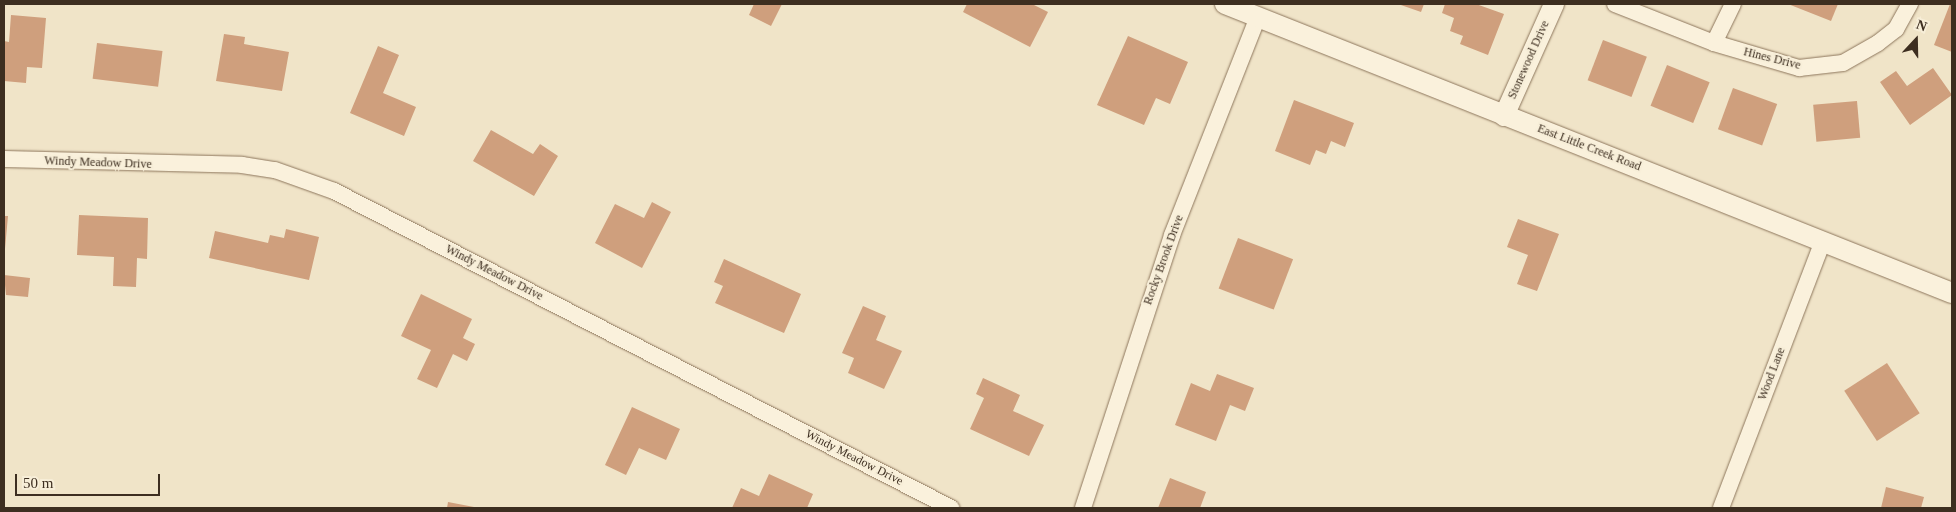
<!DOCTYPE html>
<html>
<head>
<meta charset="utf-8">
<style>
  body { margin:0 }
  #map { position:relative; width:1956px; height:512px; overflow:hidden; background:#f0e4c8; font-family:"Times New Roman",serif }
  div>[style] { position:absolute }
  .building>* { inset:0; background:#cf9f7d; transform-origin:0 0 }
  .roads { filter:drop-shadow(0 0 1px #8d765c) drop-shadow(0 0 1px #8d765c) }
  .minor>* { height:16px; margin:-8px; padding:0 8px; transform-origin:8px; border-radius:8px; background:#faf1dc }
  .tertiary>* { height:20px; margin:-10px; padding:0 10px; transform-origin:10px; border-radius:10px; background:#faf1dc }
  span { translate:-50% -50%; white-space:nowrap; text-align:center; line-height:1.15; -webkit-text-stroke:4px #f7eed8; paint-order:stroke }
  .street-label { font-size:12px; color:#3d2e20 }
  .frame { position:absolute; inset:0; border:5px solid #3d2e20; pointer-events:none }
  .north { position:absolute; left:1891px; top:15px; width:50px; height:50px; -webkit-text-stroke:4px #f7eed8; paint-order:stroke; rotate:21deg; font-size:14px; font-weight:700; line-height:20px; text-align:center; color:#3d2e20 }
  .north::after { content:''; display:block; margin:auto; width:18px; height:22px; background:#3d2e20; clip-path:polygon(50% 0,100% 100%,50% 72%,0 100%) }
  .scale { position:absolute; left:15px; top:474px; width:145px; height:22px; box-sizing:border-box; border:2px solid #3d2e20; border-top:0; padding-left:6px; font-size:15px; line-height:18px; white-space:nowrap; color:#3d2e20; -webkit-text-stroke:4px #f7eed8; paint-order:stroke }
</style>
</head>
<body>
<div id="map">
  <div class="building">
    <div style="clip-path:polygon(754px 4px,782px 4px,771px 26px,749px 15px)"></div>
    <div style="clip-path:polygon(967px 4px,1032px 4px,1048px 12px,1030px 47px,963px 12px)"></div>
    <div style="clip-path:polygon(1398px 4px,1424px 4px,1421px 12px)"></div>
    <div style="clip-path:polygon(1445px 4px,1476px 4px,1504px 14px,1488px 55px,1460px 44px,1463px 36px,1450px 31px,1454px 18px,1442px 13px)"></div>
    <div style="clip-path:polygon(1788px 4px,1838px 4px,1831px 21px)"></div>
    <div style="clip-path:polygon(1950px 4px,1952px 4px,1952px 52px,1934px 45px)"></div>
    <div style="clip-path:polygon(11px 15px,46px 18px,42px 68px,27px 67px,26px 83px,4px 81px,4px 41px,9px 42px)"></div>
    <div style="clip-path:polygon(224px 34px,245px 37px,244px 44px,289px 52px,282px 91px,216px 81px)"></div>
    <div style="clip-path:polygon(1128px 36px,1188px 62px,1170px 104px,1156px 98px,1144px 125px,1097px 105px)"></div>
    <div style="left:1603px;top:40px;width:47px;height:43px;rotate:21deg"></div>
    <div style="left:97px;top:43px;width:66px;height:36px;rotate:7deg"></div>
    <div style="clip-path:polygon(378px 46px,399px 55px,383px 93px,416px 107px,404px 136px,350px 113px)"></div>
    <div style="left:1667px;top:65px;width:46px;height:44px;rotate:22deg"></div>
    <div style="clip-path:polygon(1933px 68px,1952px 95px,1910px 125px,1880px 82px,1896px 71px,1907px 86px)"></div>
    <div style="left:1733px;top:88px;width:47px;height:44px;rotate:20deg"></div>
    <div style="clip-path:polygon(1294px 100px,1354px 123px,1345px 147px,1331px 141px,1326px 154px,1316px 150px,1310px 165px,1275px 151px)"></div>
    <div style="left:1857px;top:101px;width:37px;height:44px;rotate:85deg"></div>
    <div style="clip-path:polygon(491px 130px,533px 154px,540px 144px,558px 156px,534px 196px,473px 161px)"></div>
    <div style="clip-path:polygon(652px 202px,671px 212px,642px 268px,595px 243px,615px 204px,644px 218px)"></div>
    <div style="clip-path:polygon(79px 215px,148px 218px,147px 259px,137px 258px,136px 287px,113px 286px,114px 257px,77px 255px)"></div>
    <div style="clip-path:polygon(4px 216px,8px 216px,5px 249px,4px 249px)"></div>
    <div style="clip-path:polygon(1518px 219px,1559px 234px,1537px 291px,1517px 284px,1528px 255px,1507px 247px)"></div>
    <div style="clip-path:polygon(286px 229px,319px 237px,309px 280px,209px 258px,215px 231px,268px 243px,270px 235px,284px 238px)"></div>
    <div style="left:1238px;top:238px;width:59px;height:54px;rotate:21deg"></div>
    <div style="clip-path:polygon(724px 259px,801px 294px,784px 333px,715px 303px,723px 286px,714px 282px)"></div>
    <div style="clip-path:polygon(4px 275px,30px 278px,28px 297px,6px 295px)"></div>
    <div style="clip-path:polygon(421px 294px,472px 319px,463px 338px,475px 344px,467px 361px,453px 354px,437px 388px,417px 379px,431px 350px,401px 336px)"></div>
    <div style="clip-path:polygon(863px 306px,886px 316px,876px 340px,902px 351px,884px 389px,848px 373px,854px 358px,842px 353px)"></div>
    <div style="left:1887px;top:363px;width:60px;height:51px;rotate:57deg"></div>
    <div style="clip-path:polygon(1217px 374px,1254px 388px,1245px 411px,1230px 405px,1216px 441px,1175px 425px,1191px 383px,1210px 391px)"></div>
    <div style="clip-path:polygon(983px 378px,1020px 395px,1013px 411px,1044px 425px,1029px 456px,970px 429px,984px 398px,976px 394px)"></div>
    <div style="clip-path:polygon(632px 407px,680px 429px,666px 460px,639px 448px,626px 475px,605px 465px)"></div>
    <div style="clip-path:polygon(769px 474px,813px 494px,807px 508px,732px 508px,741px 488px,759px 496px)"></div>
    <div style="clip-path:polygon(1170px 478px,1206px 492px,1200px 508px,1158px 508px)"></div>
    <div style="clip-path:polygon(1886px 487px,1924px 497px,1921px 508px,1881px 508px)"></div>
    <div style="clip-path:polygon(448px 502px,474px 507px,474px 508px,447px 508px)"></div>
  </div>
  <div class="roads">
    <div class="minor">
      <div style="left:1615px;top:4px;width:106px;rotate:21.5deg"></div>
      <div style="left:1714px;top:43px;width:89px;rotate:16.4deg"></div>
      <div style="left:1799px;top:68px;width:44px;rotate:-6.5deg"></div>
      <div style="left:1843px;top:63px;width:40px;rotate:-29.7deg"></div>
      <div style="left:1878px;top:43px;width:23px;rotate:-38deg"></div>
      <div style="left:1896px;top:29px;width:29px;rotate:-61deg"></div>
      <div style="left:1714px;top:43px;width:43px;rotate:-64deg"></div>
      <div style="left:4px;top:159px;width:238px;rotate:1.4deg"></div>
      <div style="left:242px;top:165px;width:33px;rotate:9deg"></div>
      <div style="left:275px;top:170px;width:63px;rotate:19.6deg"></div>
      <div style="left:334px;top:191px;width:694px;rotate:27.19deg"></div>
      <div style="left:1083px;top:508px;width:287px;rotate:-71.9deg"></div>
      <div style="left:1172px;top:235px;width:234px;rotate:-68.5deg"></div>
      <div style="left:1721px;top:508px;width:286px;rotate:-69.1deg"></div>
    </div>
    <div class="tertiary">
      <div style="left:1225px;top:4px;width:782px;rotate:21.68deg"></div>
      <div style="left:1504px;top:116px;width:123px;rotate:-65.9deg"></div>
    </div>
  </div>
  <div class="street-label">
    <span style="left:1772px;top:59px;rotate:14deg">Hines Drive</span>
    <span style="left:1529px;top:60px;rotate:-66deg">Stonewood Drive</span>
    <span style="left:1589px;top:148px;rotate:21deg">East Little Creek Road</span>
    <span style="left:98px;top:163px;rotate:2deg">Windy Meadow Drive</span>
    <span style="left:1164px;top:260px;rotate:-70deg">Rocky Brook Drive</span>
    <span style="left:494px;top:273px;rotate:27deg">Windy Meadow Drive</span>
    <span style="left:1772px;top:374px;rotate:-69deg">Wood Lane</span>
    <span style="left:854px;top:458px;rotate:27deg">Windy Meadow Drive</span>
  </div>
  <div class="frame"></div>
  <div class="north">N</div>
  <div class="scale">50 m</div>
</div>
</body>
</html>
